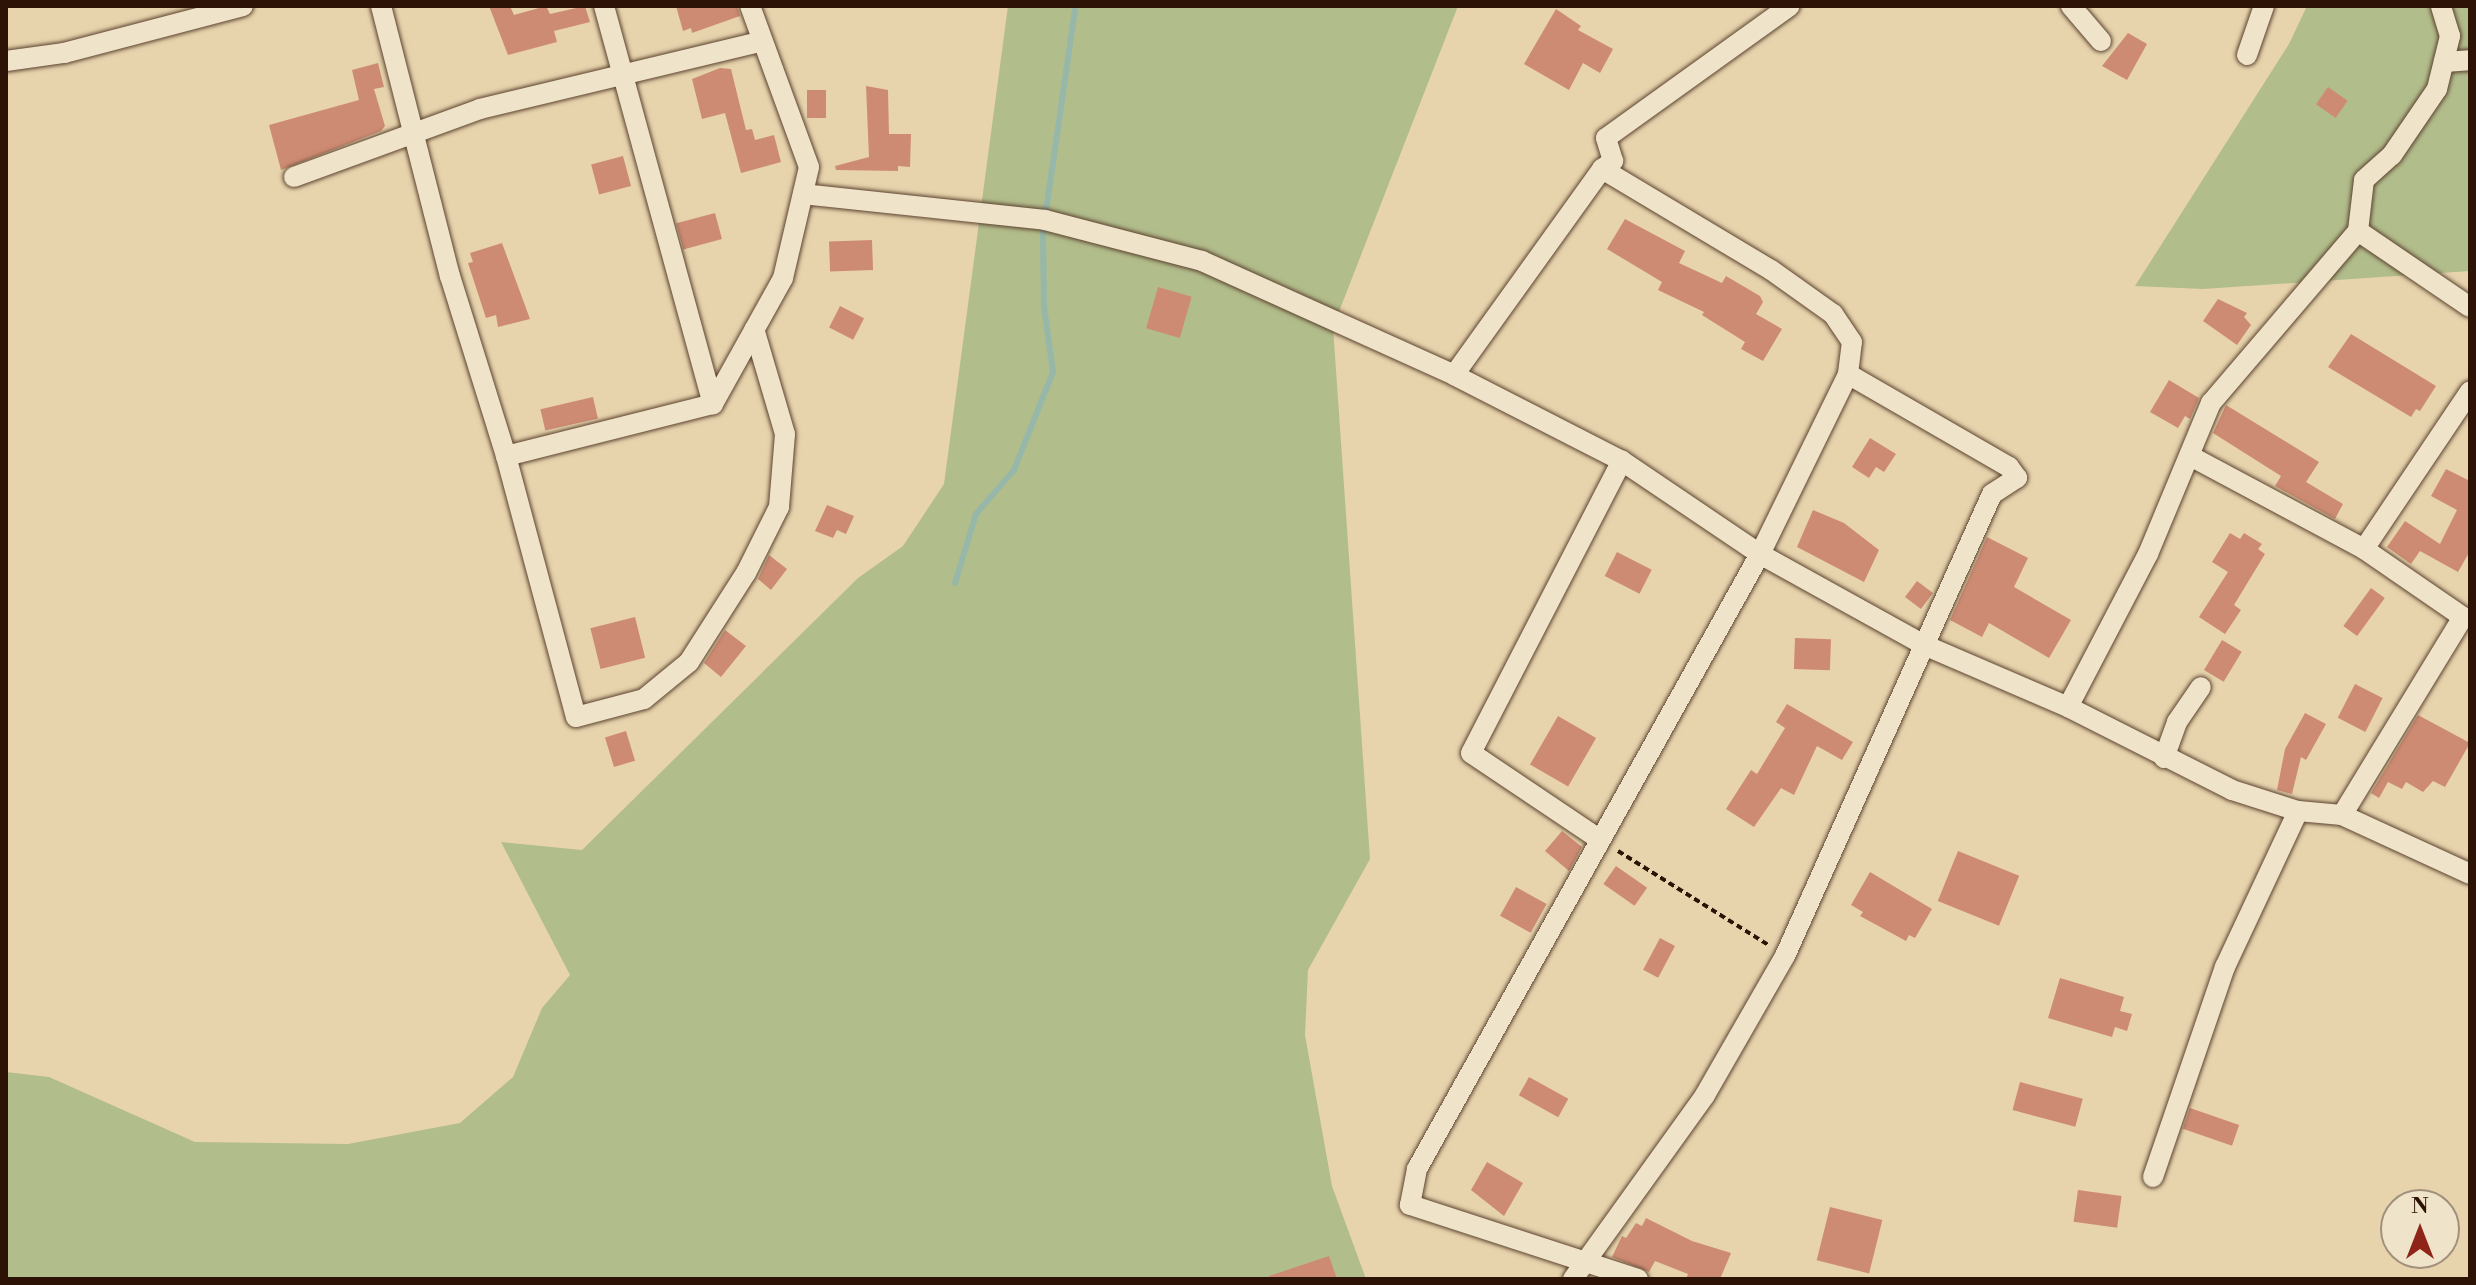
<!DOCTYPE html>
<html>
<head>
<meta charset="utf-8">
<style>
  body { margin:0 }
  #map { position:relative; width:2476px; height:1285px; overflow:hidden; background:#e7d4ad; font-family:"Libre Bodoni",serif }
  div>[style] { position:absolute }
  .green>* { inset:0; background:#b2bd8c }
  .stream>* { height:6px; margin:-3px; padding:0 3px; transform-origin:3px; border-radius:3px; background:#97b8a9 }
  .building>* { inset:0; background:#ce8b73; transform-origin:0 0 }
  .path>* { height:4px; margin-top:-2px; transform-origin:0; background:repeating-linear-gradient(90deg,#2d1305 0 6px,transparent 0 10px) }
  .roads { filter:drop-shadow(0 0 2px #5c432f) drop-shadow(0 0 2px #5c432f) }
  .street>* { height:20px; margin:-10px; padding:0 10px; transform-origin:10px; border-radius:10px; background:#efe3ca }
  span { translate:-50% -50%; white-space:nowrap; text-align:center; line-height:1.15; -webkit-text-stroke:6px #efe3ca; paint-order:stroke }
  .frame { position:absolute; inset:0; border:8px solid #2d1305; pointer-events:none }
  .north { position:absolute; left:2380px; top:1189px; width:80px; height:80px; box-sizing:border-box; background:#efe3ca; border:2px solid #a1907b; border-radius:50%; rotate:0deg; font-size:22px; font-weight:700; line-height:32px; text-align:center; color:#2d1305 }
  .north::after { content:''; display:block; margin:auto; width:28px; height:36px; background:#8f2418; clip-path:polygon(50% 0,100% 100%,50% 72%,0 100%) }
</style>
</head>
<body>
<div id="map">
  <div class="green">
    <div style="clip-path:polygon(1008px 6px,1458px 6px,1333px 327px,1370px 859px,1308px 970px,1305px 1035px,1332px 1186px,1366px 1279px,6px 1279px,6px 1072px,49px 1077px,195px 1142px,348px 1144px,460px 1123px,513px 1077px,542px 1008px,570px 975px,501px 842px,582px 850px,858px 578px,903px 546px,944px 484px)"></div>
    <div style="clip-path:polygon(2307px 6px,2470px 6px,2470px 271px,2203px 289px,2135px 286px,2289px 44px)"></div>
  </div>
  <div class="stream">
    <div style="left:1046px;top:211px;width:204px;rotate:-81.8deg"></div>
    <div style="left:955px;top:583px;width:72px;rotate:-73.1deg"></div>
    <div style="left:976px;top:514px;width:58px;rotate:-49.2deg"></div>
    <div style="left:1014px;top:470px;width:105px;rotate:-68.3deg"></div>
    <div style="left:1053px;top:372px;width:66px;rotate:-97.9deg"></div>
    <div style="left:1044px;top:307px;width:75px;rotate:-90.8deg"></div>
  </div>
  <div class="building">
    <div style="clip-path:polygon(489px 6px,510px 6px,514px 15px,546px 6px,550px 14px,585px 6px,590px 22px,554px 31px,557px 42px,508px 55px)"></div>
    <div style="clip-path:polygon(676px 6px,737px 6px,740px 16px,692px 33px,691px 28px,683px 31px)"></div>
    <div style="clip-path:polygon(1556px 9px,1581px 26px,1578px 30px,1613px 49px,1600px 73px,1583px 63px,1569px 90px,1524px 64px)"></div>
    <div style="clip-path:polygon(2128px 33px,2147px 44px,2127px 80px,2102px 66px)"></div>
    <div style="clip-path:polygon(378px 63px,384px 87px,374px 89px,385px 126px,381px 131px,281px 170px,269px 125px,359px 100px,352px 70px)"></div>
    <div style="clip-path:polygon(720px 68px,731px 69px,746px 130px,752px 129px,755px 140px,774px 135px,781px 162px,741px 173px,725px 113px,702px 119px,692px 79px)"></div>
    <div style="clip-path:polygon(866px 86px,888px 90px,889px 134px,911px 134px,910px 167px,898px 166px,898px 171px,836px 170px,835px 166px,869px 157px)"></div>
    <div style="left:2328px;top:87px;width:24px;height:21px;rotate:35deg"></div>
    <div style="left:807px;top:90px;width:19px;height:28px"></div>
    <div style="left:623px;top:156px;width:31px;height:33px;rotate:75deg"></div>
    <div style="left:715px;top:213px;width:27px;height:40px;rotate:75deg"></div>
    <div style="clip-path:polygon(1625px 219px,1685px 251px,1679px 263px,1722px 283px,1726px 276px,1760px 296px,1763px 302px,1756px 314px,1782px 329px,1763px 361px,1741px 349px,1745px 342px,1702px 315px,1704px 312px,1658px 290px,1662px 282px,1607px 249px)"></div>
    <div style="left:872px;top:240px;width:30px;height:43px;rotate:88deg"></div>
    <div style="clip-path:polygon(502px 243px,530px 319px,498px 327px,496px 315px,486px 318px,468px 263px,473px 262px,470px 253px)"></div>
    <div style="left:1158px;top:287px;width:35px;height:43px;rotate:16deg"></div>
    <div style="clip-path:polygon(2218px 299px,2247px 313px,2244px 317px,2251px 325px,2237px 345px,2203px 321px)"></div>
    <div style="left:840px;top:306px;width:27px;height:24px;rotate:27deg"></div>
    <div style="clip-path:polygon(2351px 334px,2436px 386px,2420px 411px,2416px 409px,2411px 417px,2328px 367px)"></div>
    <div style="clip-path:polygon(2169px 380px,2199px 398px,2190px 419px,2185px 416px,2178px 428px,2150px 412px)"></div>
    <div style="left:593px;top:397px;width:22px;height:54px;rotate:77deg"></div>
    <div style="clip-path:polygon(2226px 405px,2319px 462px,2306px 482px,2343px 504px,2335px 519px,2275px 486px,2281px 476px,2213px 433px)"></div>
    <div style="clip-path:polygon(1870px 438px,1896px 454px,1884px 472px,1876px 467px,1869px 478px,1852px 467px)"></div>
    <div style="clip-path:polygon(2446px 469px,2470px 481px,2470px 551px,2458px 572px,2420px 551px,2411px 564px,2387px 547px,2405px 521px,2440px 544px,2457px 510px,2431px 496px)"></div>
    <div style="clip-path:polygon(827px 505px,854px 516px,846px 534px,837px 530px,833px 538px,815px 531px)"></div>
    <div style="clip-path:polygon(1813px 510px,1844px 523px,1879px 550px,1864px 582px,1797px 547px)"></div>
    <div style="clip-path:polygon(2230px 533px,2240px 539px,2244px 533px,2262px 544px,2258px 549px,2265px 554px,2234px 605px,2241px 610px,2225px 634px,2199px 617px,2228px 572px,2212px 562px)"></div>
    <div style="clip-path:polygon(1987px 537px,2028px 558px,2014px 587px,2071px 620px,2049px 658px,1989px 623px,1982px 637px,1950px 620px)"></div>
    <div style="left:1617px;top:552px;width:39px;height:27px;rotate:27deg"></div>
    <div style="clip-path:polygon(769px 555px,787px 569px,771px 590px,758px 579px)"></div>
    <div style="left:1917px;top:581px;width:20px;height:20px;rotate:37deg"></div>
    <div style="left:2371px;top:588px;width:17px;height:47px;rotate:36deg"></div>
    <div style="left:635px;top:617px;width:42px;height:46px;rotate:76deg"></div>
    <div style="clip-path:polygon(725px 630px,746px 646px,721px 677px,704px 663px)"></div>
    <div style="left:1795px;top:638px;width:36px;height:31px;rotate:2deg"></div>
    <div style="left:2222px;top:640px;width:23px;height:35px;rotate:31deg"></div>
    <div style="left:2355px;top:684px;width:31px;height:38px;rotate:27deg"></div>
    <div style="clip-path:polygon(1787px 704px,1853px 742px,1842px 760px,1817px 746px,1794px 795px,1781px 788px,1754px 827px,1726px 809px,1751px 770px,1757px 774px,1785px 728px,1776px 722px)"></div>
    <div style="clip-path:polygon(2305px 713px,2326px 724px,2306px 760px,2301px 757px,2292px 794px,2277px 790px,2285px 749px)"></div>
    <div style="clip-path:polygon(2418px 715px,2470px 743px,2445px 787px,2433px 781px,2423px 792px,2406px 782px,2402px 789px,2388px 782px,2379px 798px,2371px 793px)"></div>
    <div style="left:1558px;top:716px;width:44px;height:56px;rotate:30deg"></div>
    <div style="left:626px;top:731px;width:31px;height:22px;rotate:73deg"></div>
    <div style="clip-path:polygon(1562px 831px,1582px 847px,1569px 871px,1545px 851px)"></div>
    <div style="left:1958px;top:851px;width:66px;height:54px;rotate:22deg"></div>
    <div style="left:1616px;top:866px;width:38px;height:22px;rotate:35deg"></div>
    <div style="clip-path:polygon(1870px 872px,1932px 909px,1915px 938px,1909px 935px,1906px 941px,1860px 916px,1863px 912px,1851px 905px)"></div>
    <div style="left:1516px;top:887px;width:35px;height:33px;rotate:29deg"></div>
    <div style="left:1660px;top:938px;width:17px;height:36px;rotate:28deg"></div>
    <div style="clip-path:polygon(2060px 978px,2124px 997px,2120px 1011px,2132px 1014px,2127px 1031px,2115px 1027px,2112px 1037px,2048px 1018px)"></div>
    <div style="left:1529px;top:1077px;width:45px;height:21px;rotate:29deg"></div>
    <div style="left:2020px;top:1082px;width:65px;height:29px;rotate:15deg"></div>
    <div style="left:2190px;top:1108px;width:52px;height:22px;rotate:19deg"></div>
    <div style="clip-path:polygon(1487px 1162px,1523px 1183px,1504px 1216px,1471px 1190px)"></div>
    <div style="left:2078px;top:1190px;width:44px;height:32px;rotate:8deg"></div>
    <div style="left:1830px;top:1207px;width:54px;height:55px;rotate:14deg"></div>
    <div style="clip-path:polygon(1646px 1218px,1692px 1241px,1731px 1253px,1720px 1279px,1686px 1279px,1688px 1274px,1655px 1261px,1649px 1272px,1612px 1257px,1622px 1236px,1626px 1238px,1636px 1223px,1642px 1226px)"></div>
    <div style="clip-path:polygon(1329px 1256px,1337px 1279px,1269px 1279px,1269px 1276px)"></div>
  </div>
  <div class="path">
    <div style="left:1618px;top:851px;width:179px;rotate:32deg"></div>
  </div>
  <div class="roads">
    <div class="street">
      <div style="left:381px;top:6px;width:279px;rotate:75.7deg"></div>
      <div style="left:450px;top:276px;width:189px;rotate:72.7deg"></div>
      <div style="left:506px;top:456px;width:270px;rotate:75deg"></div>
      <div style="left:576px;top:717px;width:70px;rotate:-14.8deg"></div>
      <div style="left:644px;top:699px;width:58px;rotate:-39.4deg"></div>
      <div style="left:689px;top:662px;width:106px;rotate:-57.4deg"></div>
      <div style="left:746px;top:573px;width:74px;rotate:-63.4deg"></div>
      <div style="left:779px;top:507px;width:73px;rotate:-85.3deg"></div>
      <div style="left:785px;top:434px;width:109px;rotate:-106.4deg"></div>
      <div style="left:604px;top:6px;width:413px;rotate:74.7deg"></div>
      <div style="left:2071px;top:6px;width:46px;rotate:49.4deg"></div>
      <div style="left:2247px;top:55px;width:52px;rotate:-70.9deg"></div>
      <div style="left:6px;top:61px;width:59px;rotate:-7.9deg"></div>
      <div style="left:64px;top:53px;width:185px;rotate:-14.7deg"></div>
      <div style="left:2444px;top:62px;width:26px;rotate:-4deg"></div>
      <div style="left:294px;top:177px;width:198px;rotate:-20.1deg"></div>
      <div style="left:480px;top:109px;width:288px;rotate:-13.5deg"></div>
      <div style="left:803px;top:194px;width:243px;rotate:6.1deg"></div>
      <div style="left:1045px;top:220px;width:162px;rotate:14.6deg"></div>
      <div style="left:1202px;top:261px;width:277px;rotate:24.3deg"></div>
      <div style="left:1454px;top:375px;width:189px;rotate:27.1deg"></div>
      <div style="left:1622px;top:461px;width:166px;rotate:34deg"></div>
      <div style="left:1760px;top:554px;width:188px;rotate:29deg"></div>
      <div style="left:1924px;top:645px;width:157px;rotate:23.3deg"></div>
      <div style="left:2068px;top:707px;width:184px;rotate:26.8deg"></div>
      <div style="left:2232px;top:790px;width:69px;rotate:17.7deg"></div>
      <div style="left:2298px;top:811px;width:44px;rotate:5.2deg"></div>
      <div style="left:2342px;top:815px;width:141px;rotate:24.7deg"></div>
      <div style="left:2358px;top:231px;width:135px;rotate:34.2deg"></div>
      <div style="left:1454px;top:375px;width:254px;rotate:-54.3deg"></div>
      <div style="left:506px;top:456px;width:213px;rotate:-14.1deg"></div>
      <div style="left:713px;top:404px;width:144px;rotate:-60.9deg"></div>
      <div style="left:783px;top:278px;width:114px;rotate:-76.8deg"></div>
      <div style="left:809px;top:167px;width:171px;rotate:-110.1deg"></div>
      <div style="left:2192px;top:457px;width:195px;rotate:28.1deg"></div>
      <div style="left:2364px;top:549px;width:120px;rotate:34.5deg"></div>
      <div style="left:2463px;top:617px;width:232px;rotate:121.4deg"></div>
      <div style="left:2364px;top:549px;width:190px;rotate:-56.1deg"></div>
      <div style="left:2068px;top:707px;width:173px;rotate:-62.4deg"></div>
      <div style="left:2148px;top:554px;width:164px;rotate:-67.4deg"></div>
      <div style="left:2211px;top:403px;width:226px;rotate:-49.5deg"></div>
      <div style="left:2358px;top:231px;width:51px;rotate:-83.3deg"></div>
      <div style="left:2364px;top:180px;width:38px;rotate:-42deg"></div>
      <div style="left:2392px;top:155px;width:80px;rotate:-55.7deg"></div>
      <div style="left:2437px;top:89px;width:55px;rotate:-76.2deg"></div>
      <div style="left:2450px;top:36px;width:31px;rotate:-107deg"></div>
      <div style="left:2164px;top:758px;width:38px;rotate:-70deg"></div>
      <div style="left:2177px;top:722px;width:42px;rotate:-55.6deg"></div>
      <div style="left:1599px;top:839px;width:154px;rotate:-146.1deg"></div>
      <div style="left:1471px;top:753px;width:329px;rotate:-62.7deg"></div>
      <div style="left:2153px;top:1177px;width:222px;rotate:-71.1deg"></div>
      <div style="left:2225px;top:967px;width:172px;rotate:-64.9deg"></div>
      <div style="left:1573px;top:1279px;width:226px;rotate:-54.3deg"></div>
      <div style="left:1705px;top:1095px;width:160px;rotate:-60.1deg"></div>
      <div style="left:1785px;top:956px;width:506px;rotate:-65.87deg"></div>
      <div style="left:1992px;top:494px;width:30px;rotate:-33deg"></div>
      <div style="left:2017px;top:478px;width:14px;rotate:-126deg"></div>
      <div style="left:2009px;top:467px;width:186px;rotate:-150deg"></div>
      <div style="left:1848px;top:374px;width:32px;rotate:-83deg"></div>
      <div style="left:1852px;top:342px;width:34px;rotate:-124deg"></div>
      <div style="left:1833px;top:314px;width:76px;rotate:-144.6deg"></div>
      <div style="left:1771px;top:270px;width:197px;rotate:-149.1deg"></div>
      <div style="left:1602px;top:169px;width:14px;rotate:-36deg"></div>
      <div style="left:1613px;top:161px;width:24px;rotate:-107deg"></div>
      <div style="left:1606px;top:138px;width:226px;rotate:-35.7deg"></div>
      <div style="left:1638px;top:1279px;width:240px;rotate:-162deg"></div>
      <div style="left:1410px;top:1205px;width:37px;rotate:-79deg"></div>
      <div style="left:1417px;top:1169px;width:704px;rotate:-60.85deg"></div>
      <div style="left:1760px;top:554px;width:200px;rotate:-63.9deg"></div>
    </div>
  </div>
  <div class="frame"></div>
  <div class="north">N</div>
</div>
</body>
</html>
